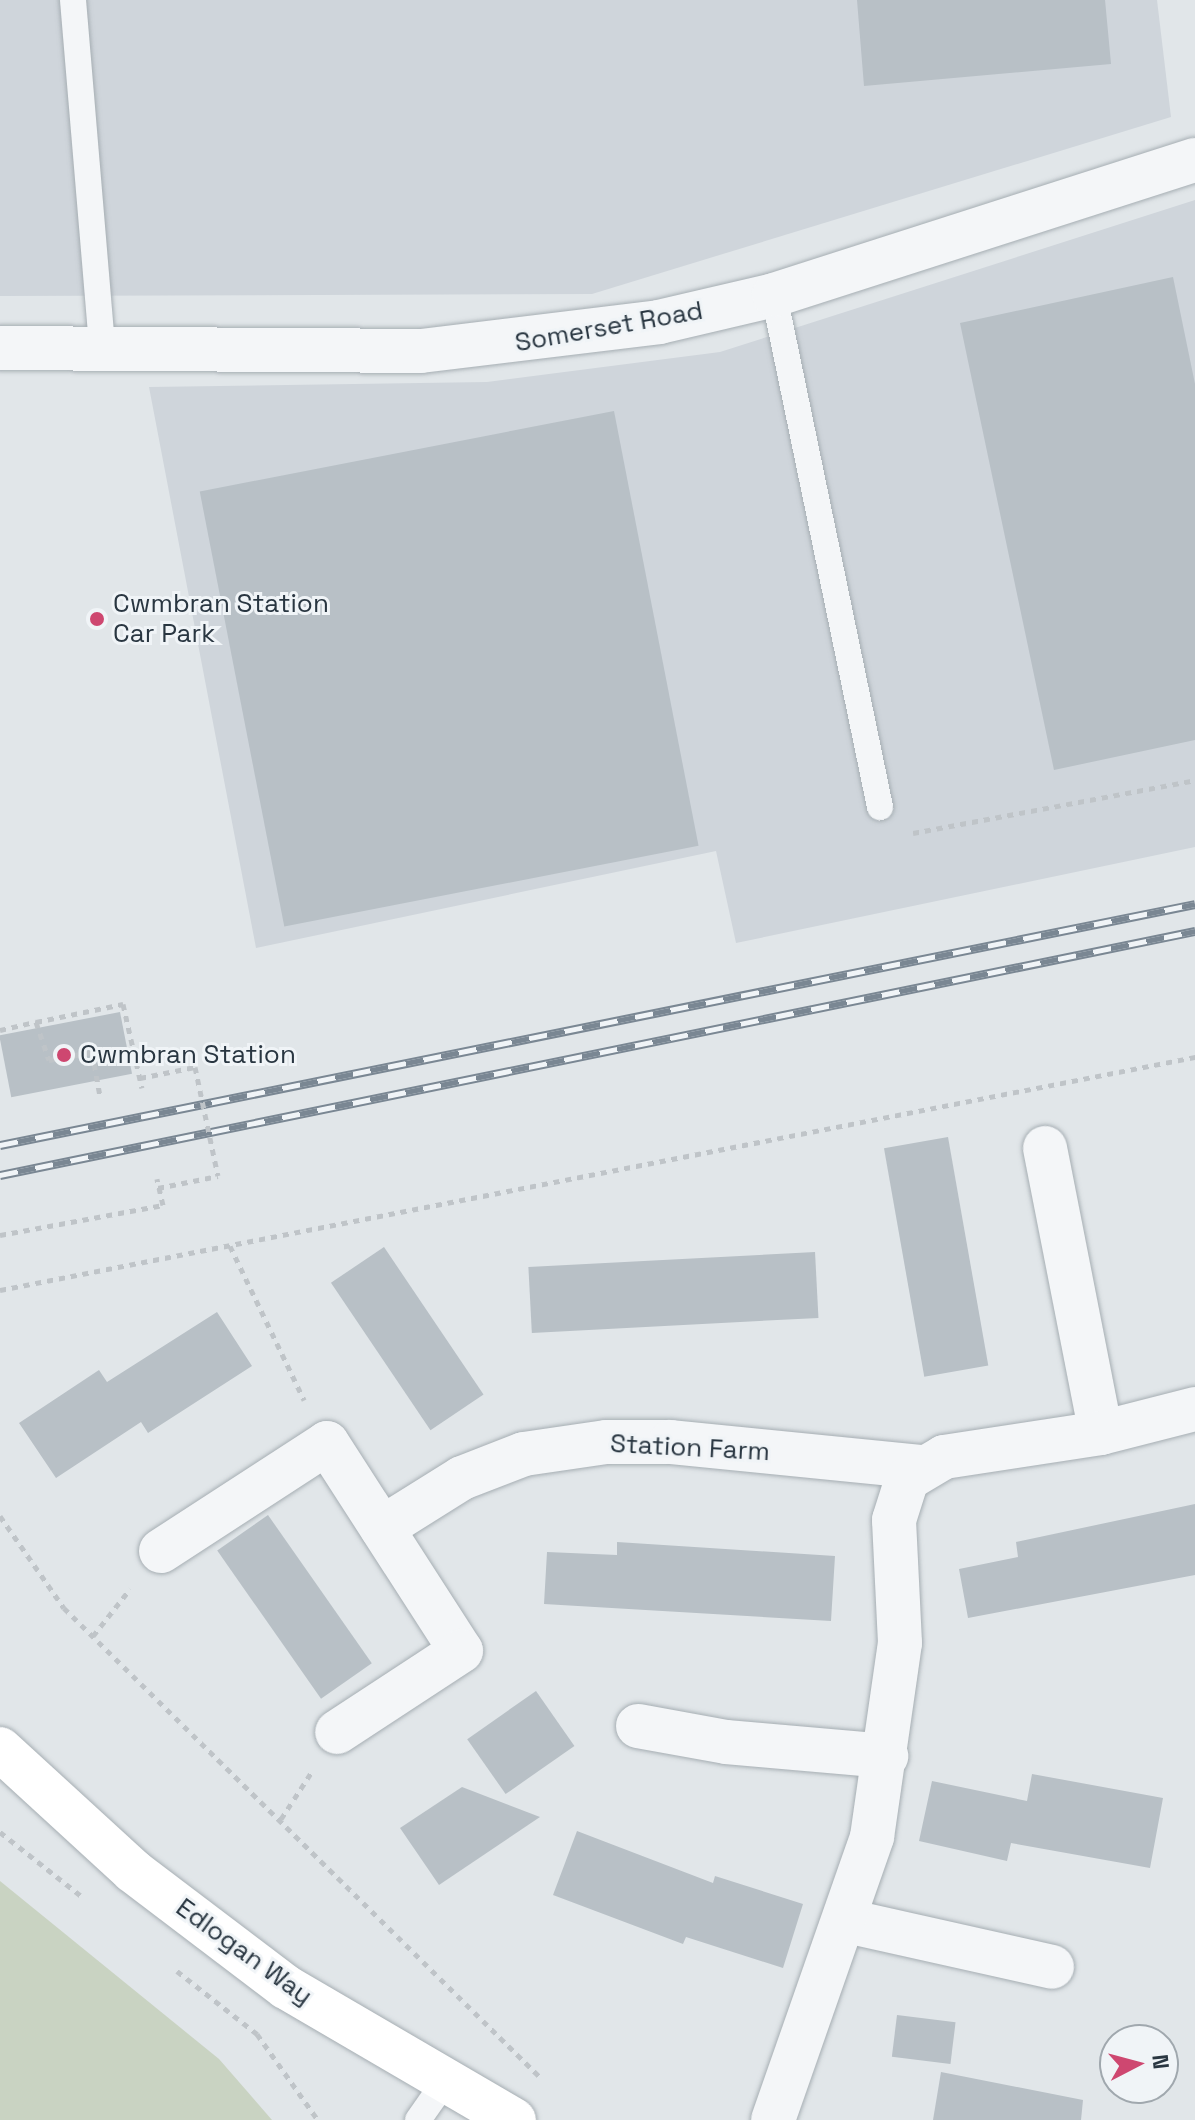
<!DOCTYPE html>
<html>
<head>
<meta charset="utf-8">
<style>
  body { margin:0 }
  #map { position:relative; width:1195px; height:2120px; overflow:hidden; background:#e1e6e9; font-family:"Space Grotesk",sans-serif }
  div>[style] { position:absolute }
  .built>* { inset:0; background:#cfd5db }
  .green>* { inset:0; background:#c9d3c2 }
  .building>* { inset:0; background:#b8c0c6; transform-origin:0 0 }
  .path>* { height:5px; margin-top:-2.5px; transform-origin:0; background:repeating-linear-gradient(90deg,#bfc4c8 0 6px,transparent 0 12px) }
  .roads { filter:drop-shadow(0 0 2px #a6aeb3) drop-shadow(0 0 2px #a6aeb3) }
  .lane>* { height:26px; margin:-13px; padding:0 13px; transform-origin:13px; border-radius:13px; background:#f4f6f8 }
  .street>* { height:44px; margin:-22px; padding:0 22px; transform-origin:22px; border-radius:22px; background:#f4f6f8 }
  .secondary>* { height:44px; margin:-22px; padding:0 22px; transform-origin:22px; border-radius:22px; background:#fff }
  .rail>* { height:9px; margin-top:-4.5px; transform-origin:0; background:repeating-linear-gradient(90deg,#f0f4f7 0 18px,#7a8793 0 36px); box-sizing:border-box; border-block:2px solid #7a8793 }
  .path-bridge>* { height:5px; margin-top:-2.5px; transform-origin:0; background:repeating-linear-gradient(90deg,#bfc4c8 0 6px,transparent 0 12px) }
  .dots>* { width:22px; height:22px; translate:-50% -50%; box-sizing:border-box; border:4px solid #f0f4f7; border-radius:50% }
  span { translate:-50% -50%; white-space:nowrap; text-align:center; line-height:1.15; -webkit-text-stroke:6px #f0f4f7; paint-order:stroke }
  .street-label { font-size:26px; color:#293641 }
  .poi-label { font-size:26px; color:#293641 }
  .left { translate:0 -50%; text-align:left }
  .north { position:absolute; left:1099px; top:2024px; width:80px; height:80px; box-sizing:border-box; background:#f0f4f7; border:2px solid #a0a8ae; border-radius:50%; rotate:84deg; font-size:22px; font-weight:700; line-height:32px; text-align:center; color:#293641 }
  .north::after { content:''; display:block; margin:auto; width:28px; height:36px; background:#ce4770; clip-path:polygon(50% 0,100% 100%,50% 72%,0 100%) }
</style>
</head>
<body>
<div id="map">
  <div class="built">
    <div style="clip-path:polygon(0 0,1157px 0,1171px 117px,592px 294px,0 296px)"></div>
    <div style="clip-path:polygon(1195px 200px,1195px 847px,736px 943px,716px 851px,256px 948px,149px 387px,487px 382px,720px 352px)"></div>
  </div>
  <div class="green">
    <div style="clip-path:polygon(0 1881px,219px 2059px,272px 2120px,0 2120px)"></div>
  </div>
  <div class="building">
    <div style="clip-path:polygon(857px 0,1105px 0,1111px 64px,864px 86px)"></div>
    <div style="clip-path:polygon(1173px 277px,1195px 384px,1195px 740px,1054px 770px,960px 323px)"></div>
    <div style="left:614px;top:411px;width:443px;height:422px;rotate:79deg"></div>
    <div style="left:120px;top:1012px;width:63px;height:123px;rotate:79deg"></div>
    <div style="left:948px;top:1137px;width:232px;height:65px;rotate:80deg"></div>
    <div style="left:384px;top:1247px;width:178px;height:64px;rotate:56deg"></div>
    <div style="left:815px;top:1252px;width:66px;height:287px;rotate:87deg"></div>
    <div style="clip-path:polygon(217px 1312px,252px 1366px,148px 1433px,141px 1422px,56px 1478px,19px 1423px,99px 1370px,107px 1382px)"></div>
    <div style="clip-path:polygon(1195px 1504px,1195px 1575px,968px 1618px,959px 1569px,1018px 1557px,1016px 1542px)"></div>
    <div style="left:268px;top:1515px;width:181px;height:62px;rotate:55deg"></div>
    <div style="clip-path:polygon(617px 1542px,835px 1556px,831px 1621px,544px 1604px,547px 1552px,617px 1555px)"></div>
    <div style="left:536px;top:1691px;width:67px;height:84px;rotate:55deg"></div>
    <div style="clip-path:polygon(1032px 1774px,1163px 1798px,1150px 1868px,1011px 1843px,1007px 1861px,919px 1841px,932px 1781px,1027px 1801px)"></div>
    <div style="clip-path:polygon(462px 1787px,540px 1817px,439px 1885px,400px 1828px)"></div>
    <div style="clip-path:polygon(577px 1831px,713px 1883px,715px 1876px,803px 1904px,783px 1968px,686px 1937px,683px 1944px,553px 1895px)"></div>
    <div style="left:897px;top:2015px;width:59px;height:42px;rotate:7deg"></div>
    <div style="clip-path:polygon(941px 2072px,1083px 2100px,1081px 2120px,933px 2120px)"></div>
  </div>
  <div class="path">
    <div style="left:913px;top:833px;width:287px;rotate:-10.6deg"></div>
    <div style="left:36px;top:1022px;width:89px;rotate:-11.7deg"></div>
    <div style="left:123px;top:1004px;width:86px;rotate:77.3deg"></div>
    <div style="left:0;top:1030px;width:37px;rotate:-13deg"></div>
    <div style="left:36px;top:1022px;width:40px;rotate:71.1deg"></div>
    <div style="left:49px;top:1060px;width:44px;rotate:-10.5deg"></div>
    <div style="left:92px;top:1052px;width:45px;rotate:79.7deg"></div>
    <div style="left:140px;top:1078px;width:56px;rotate:-11.3deg"></div>
    <div style="left:158px;top:1188px;width:61px;rotate:-11.3deg"></div>
    <div style="left:0;top:1235px;width:166px;rotate:-10.4deg"></div>
    <div style="left:163px;top:1205px;width:27px;rotate:-103deg"></div>
    <div style="left:230px;top:1246px;width:171px;rotate:64.3deg"></div>
    <div style="left:0;top:1290px;width:1218px;rotate:-11.03deg"></div>
    <div style="left:0;top:1516px;width:112px;rotate:55.2deg"></div>
    <div style="left:64px;top:1608px;width:671px;rotate:44.58deg"></div>
    <div style="left:93px;top:1636px;width:60px;rotate:-51.8deg"></div>
    <div style="left:281px;top:1819px;width:55px;rotate:-56.9deg"></div>
    <div style="left:0;top:1832px;width:107px;rotate:38.2deg"></div>
    <div style="left:177px;top:1971px;width:102px;rotate:38.2deg"></div>
    <div style="left:257px;top:2034px;width:105px;rotate:54.7deg"></div>
  </div>
  <div class="roads">
    <div class="lane">
      <div style="left:73px;top:0;width:350px;rotate:85.2deg"></div>
      <div style="left:774px;top:295px;width:523px;rotate:78.3deg"></div>
      <div style="left:418px;top:2120px;width:49px;rotate:-55deg"></div>
    </div>
    <div class="street">
      <div style="left:0;top:348px;width:421px;rotate:0.4deg"></div>
      <div style="left:421px;top:351px;width:240px;rotate:-6.9deg"></div>
      <div style="left:659px;top:322px;width:118px;rotate:-13.2deg"></div>
      <div style="left:774px;top:295px;width:442px;rotate:-17.8deg"></div>
      <div style="left:1045px;top:1148px;width:290px;rotate:78.9deg"></div>
      <div style="left:382px;top:1528px;width:94px;rotate:-32deg"></div>
      <div style="left:462px;top:1478px;width:66px;rotate:-21.2deg"></div>
      <div style="left:524px;top:1454px;width:83px;rotate:-8.3deg"></div>
      <div style="left:606px;top:1442px;width:65px"></div>
      <div style="left:671px;top:1442px;width:251px;rotate:5.7deg"></div>
      <div style="left:161px;top:1551px;width:198px;rotate:-33deg"></div>
      <div style="left:327px;top:1443px;width:247px;rotate:57.2deg"></div>
      <div style="left:461px;top:1651px;width:148px;rotate:146.8deg"></div>
      <div style="left:638px;top:1726px;width:89px;rotate:10.3deg"></div>
      <div style="left:726px;top:1742px;width:161px;rotate:5deg"></div>
      <div style="left:847px;top:1921px;width:210px;rotate:12.6deg"></div>
      <div style="left:773px;top:2120px;width:300px;rotate:-70.7deg"></div>
      <div style="left:872px;top:1837px;width:196px;rotate:-81.8deg"></div>
      <div style="left:900px;top:1643px;width:123px;rotate:-92.8deg"></div>
      <div style="left:894px;top:1520px;width:43px;rotate:-72.4deg"></div>
      <div style="left:907px;top:1479px;width:43px;rotate:-30.7deg"></div>
      <div style="left:944px;top:1457px;width:159px;rotate:-8.7deg"></div>
      <div style="left:1101px;top:1433px;width:97px;rotate:-14.3deg"></div>
    </div>
    <div class="secondary">
      <div style="left:0;top:1749px;width:180px;rotate:42.5deg"></div>
      <div style="left:133px;top:1871px;width:192px;rotate:37.2deg"></div>
      <div style="left:286px;top:1987px;width:264px;rotate:30.3deg"></div>
    </div>
  </div>
  <div class="rail">
    <div style="left:0;top:1145px;width:1219px;rotate:-11.4deg"></div>
    <div style="left:0;top:1175px;width:1220px;rotate:-11.54deg"></div>
  </div>
  <div class="path-bridge">
    <div style="left:195px;top:1067px;width:111px;rotate:78.1deg"></div>
  </div>
  <div class="dots">
    <div style="left:97px;top:619px;background:#ce4770"></div>
    <div style="left:64px;top:1055px;background:#ce4770"></div>
  </div>
  <div class="street-label">
    <span style="left:609px;top:327px;rotate:-10deg">Somerset Road</span>
    <span style="left:690px;top:1448px;rotate:3deg">Station Farm</span>
    <span style="left:244px;top:1952px;rotate:36deg">Edlogan Way</span>
  </div>
  <div class="poi-label">
    <span class="left" style="left:113px;top:619px">Cwmbran Station<br>Car Park</span>
    <span class="left" style="left:80px;top:1055px">Cwmbran Station</span>
  </div>
  <div class="north">N</div>
</div>
</body>
</html>
